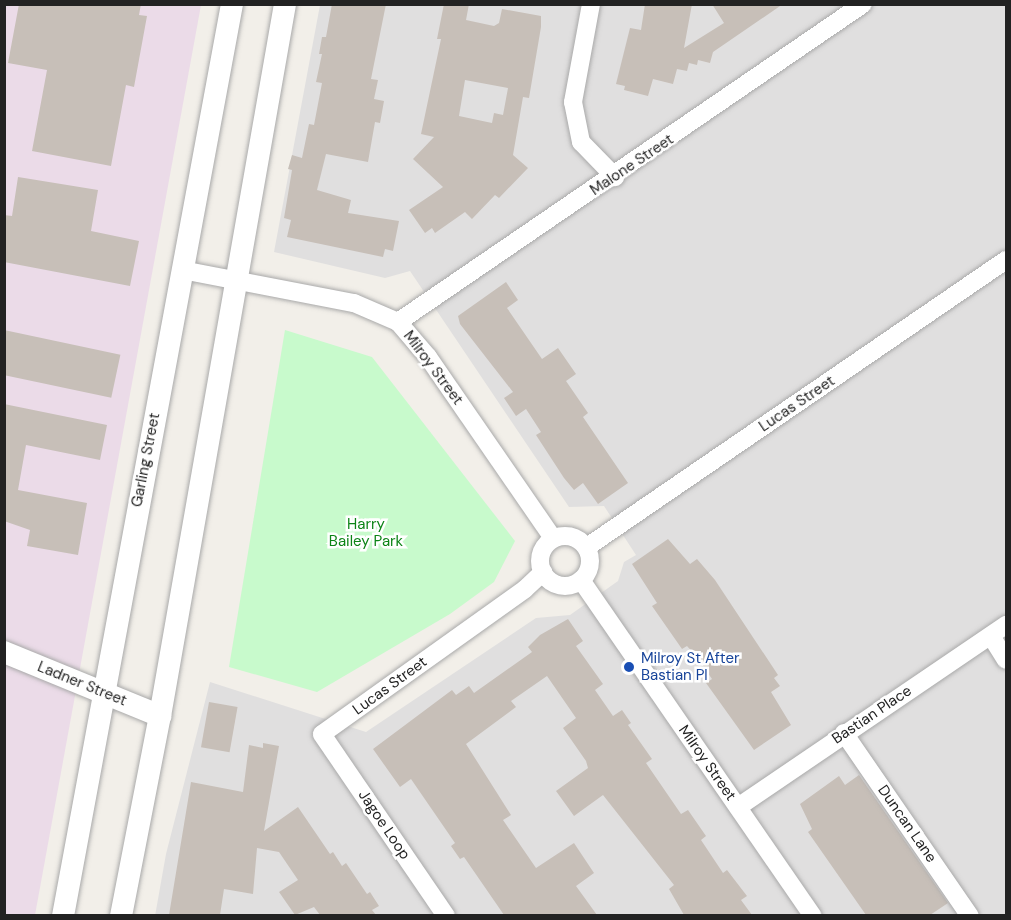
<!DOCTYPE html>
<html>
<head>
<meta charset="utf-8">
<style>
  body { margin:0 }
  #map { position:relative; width:1011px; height:920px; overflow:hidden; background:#f2efe9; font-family:"DM Sans",sans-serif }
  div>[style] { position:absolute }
  .residential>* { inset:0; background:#e0dfdf }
  .industrial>* { inset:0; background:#ebdbe8 }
  .park>* { inset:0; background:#c8facc }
  .building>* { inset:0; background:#c7bfb8; transform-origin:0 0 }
  .roads { filter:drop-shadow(0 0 2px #a9a9a9) drop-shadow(0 0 2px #a9a9a9) }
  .minor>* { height:18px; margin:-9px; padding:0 9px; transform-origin:9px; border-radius:9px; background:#fff }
  .minor>.ring { margin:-9px; padding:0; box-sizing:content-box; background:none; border:18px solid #fff; border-radius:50% }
  .tertiary>* { height:22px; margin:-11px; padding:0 11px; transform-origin:11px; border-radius:11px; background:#fff }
  .dots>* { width:16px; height:16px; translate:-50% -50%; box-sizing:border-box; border:3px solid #fff; border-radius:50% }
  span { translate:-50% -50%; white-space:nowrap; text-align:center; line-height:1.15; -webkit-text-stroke:5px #fff; paint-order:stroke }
  .street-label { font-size:15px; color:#222 }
  .park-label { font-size:15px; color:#0c8416 }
  .transit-label { font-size:15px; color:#164399 }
  .left { translate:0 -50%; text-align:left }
  .frame { position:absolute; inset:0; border:6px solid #222; pointer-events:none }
</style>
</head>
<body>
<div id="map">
  <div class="residential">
    <div style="clip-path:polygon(320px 5px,1006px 5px,1006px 915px,155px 916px,166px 854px,210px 682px,366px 732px,536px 618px,570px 615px,618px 581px,624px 562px,636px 555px,604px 506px,569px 507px,410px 271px,385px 278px,274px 252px)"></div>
  </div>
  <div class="industrial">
    <div style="clip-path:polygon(5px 5px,201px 5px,35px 915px,5px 916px)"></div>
  </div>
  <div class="park">
    <div style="clip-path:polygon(285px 330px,372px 357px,515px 541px,494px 582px,450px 614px,317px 692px,229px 667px)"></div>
  </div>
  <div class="building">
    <div style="clip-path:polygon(19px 4px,141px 4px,139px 15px,147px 16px,134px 87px,126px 85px,111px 166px,32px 151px,47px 70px,8px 63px)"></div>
    <div style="clip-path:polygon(332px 4px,386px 4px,371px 79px,378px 80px,374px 99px,384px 101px,380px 123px,375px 122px,368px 162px,326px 154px,317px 190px,351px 200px,348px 213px,399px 221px,393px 251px,385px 249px,383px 257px,287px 237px,291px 220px,284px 218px,292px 170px,288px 169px,292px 155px,302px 158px,309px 124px,314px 125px,322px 83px,316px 82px,322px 54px,319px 54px,322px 37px,326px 37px)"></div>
    <div style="clip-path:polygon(evenodd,444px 4px,469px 4px,466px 20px,494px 26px,499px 23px,502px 9px,541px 16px,541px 27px,529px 98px,523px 97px,513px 155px,528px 168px,499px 198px,495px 195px,472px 219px,465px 212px,435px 233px,432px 228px,425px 233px,409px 210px,443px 187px,413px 159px,434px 137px,421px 134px,441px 39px,437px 39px,444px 4px,465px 80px,508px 88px,503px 115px,494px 113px,492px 123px,459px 116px,465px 80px)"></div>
    <div style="clip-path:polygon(645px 4px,692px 4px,684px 48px,724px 23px,712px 4px,783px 4px,713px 52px,710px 63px,698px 60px,697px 65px,689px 63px,687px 71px,677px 69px,673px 84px,653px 79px,648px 96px,624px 90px,625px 86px,616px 84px,630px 28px,641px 30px)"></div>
    <div style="clip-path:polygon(18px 177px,98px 190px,91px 231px,139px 241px,130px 286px,4px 262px,4px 215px,12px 216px)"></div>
    <div style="clip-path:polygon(506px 282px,518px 300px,507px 308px,542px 359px,558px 348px,576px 374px,566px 381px,588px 413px,583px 417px,628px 483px,598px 504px,583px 483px,574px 490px,564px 478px,536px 435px,541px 432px,526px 409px,516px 416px,504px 398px,513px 392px,460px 324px,458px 316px)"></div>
    <div style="left:4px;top:330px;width:119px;height:44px;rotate:12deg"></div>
    <div style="clip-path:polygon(4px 404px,107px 425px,100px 460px,26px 445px,18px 490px,87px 503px,78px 555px,27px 546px,30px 530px,4px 521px)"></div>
    <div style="clip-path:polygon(668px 539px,690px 564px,697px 559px,715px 580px,778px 675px,774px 678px,780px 686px,771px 692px,791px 725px,754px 750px,706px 683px,712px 679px,696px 656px,687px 646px,682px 649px,652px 606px,657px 603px,632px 564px)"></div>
    <div style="clip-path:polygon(568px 619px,583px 641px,576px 646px,603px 684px,595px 690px,613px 716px,622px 710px,631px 723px,628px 725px,652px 759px,646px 763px,681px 814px,688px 810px,706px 836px,701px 840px,723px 873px,727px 870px,747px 896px,741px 900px,752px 915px,684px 915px,669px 889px,674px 885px,603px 795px,574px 816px,556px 791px,588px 768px,586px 761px,563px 728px,576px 718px,547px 676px,511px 701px,516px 707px,466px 744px,511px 815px,503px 820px,536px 868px,574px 843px,594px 873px,576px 886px,597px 915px,504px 915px,464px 857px,460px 859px,451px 846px,455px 843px,411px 779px,400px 787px,373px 749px,452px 690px,456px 695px,469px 686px,474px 693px,532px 652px,528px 647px,540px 635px)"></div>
    <div style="left:209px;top:702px;width:29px;height:46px;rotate:10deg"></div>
    <div style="clip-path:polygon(263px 743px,279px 746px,264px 831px,298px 807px,330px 854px,333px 852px,342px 866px,346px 863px,367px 894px,370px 892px,379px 906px,372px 910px,376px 915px,320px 915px,314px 907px,295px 915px,279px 892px,298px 880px,279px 852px,257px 848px,253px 894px,224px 889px,220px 915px,169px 915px,191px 782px,243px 792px,249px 745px,263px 748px)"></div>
    <div style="clip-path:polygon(859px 775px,948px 903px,930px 915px,866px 915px,808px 832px,812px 829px,800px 804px,839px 776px,845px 785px)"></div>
  </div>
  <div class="roads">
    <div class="minor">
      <div style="left:591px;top:4px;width:100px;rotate:100.4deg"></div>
      <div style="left:573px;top:102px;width:41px;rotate:78.7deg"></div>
      <div style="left:581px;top:142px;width:49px;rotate:45.8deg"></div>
      <div style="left:182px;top:270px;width:175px;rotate:10.9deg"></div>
      <div style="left:354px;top:303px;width:48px;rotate:23.4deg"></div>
      <div style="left:398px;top:322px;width:46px;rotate:49.4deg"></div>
      <div style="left:428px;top:357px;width:220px;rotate:55.4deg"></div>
      <div style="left:398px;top:322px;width:563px;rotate:-34.37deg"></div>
      <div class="ring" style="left:540px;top:536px;width:32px;height:32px"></div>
      <div style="left:587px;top:547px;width:508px;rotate:-34.41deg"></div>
      <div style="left:581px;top:580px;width:408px;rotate:55.4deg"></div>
      <div style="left:991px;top:636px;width:28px;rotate:58deg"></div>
      <div style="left:844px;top:733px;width:222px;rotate:55.5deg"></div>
      <div style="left:738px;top:807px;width:324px;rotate:-34.2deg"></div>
      <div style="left:446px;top:916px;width:220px;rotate:-124.3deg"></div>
      <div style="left:322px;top:734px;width:249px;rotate:-35.5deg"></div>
      <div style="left:525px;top:589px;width:25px;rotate:-43deg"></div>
    </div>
    <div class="tertiary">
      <div style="left:4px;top:652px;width:169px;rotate:22.3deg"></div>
      <div style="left:63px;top:916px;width:928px;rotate:-79.5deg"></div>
      <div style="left:121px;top:916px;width:204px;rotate:-79deg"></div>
      <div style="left:160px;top:716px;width:723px;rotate:-80.04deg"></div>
    </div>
  </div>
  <div class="dots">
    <div style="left:629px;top:667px;background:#1a4fb4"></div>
  </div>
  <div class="street-label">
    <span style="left:632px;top:165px;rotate:-34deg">Malone Street</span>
    <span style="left:433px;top:368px;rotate:53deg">Milroy Street</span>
    <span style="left:797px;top:404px;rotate:-34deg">Lucas Street</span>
    <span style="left:146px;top:460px;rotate:-79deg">Garling Street</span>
    <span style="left:82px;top:684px;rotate:22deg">Ladner Street</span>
    <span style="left:390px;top:686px;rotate:-36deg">Lucas Street</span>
    <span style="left:872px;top:715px;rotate:-34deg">Bastian Place</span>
    <span style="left:707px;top:763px;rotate:55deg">Milroy Street</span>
    <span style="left:907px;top:824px;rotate:55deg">Duncan Lane</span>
    <span style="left:384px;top:825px;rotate:56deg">Jagoe Loop</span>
  </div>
  <div class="park-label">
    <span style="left:366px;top:533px">Harry<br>Bailey Park</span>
  </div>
  <div class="transit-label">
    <span class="left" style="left:641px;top:667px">Milroy St After<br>Bastian Pl</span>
  </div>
  <div class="frame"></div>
</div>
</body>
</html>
